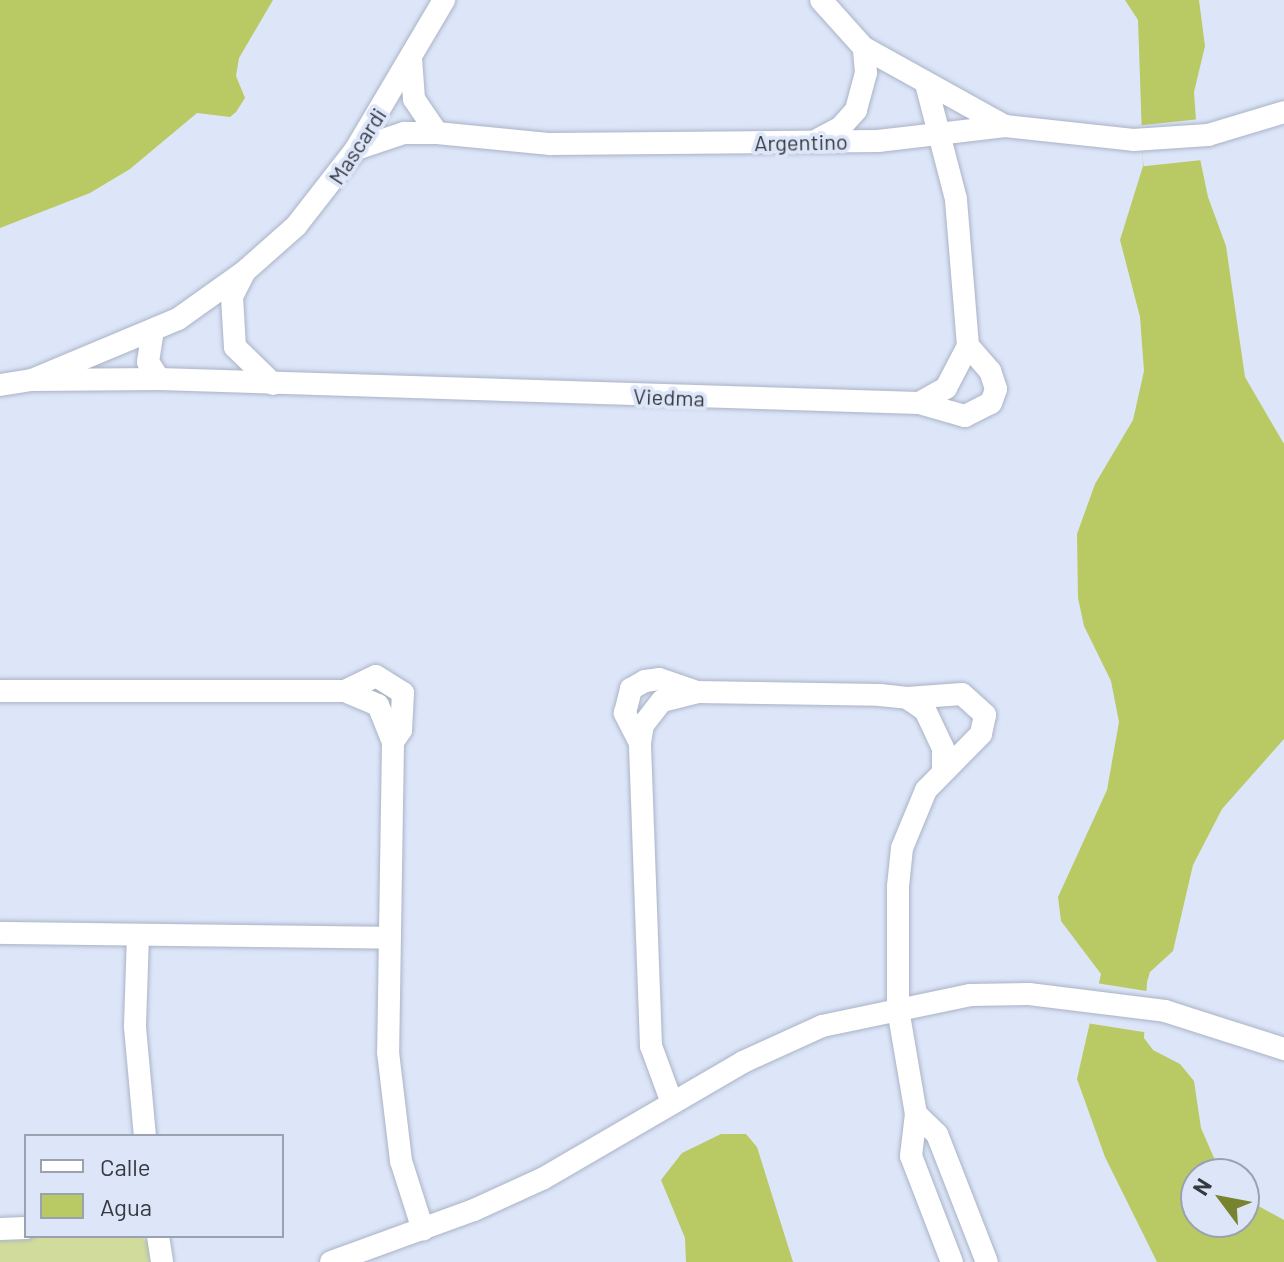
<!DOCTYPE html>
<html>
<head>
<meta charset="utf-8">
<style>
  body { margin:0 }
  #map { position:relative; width:1284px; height:1262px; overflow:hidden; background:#dde6f9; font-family:Barlow,sans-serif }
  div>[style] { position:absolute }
  .green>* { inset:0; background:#d1dc9c }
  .water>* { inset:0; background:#b9c963 }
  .pier>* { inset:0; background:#dde6f9; transform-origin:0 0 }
  .roads { filter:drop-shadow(0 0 2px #aab3c6) drop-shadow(0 0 2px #aab3c6) }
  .minor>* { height:22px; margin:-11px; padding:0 11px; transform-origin:11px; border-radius:11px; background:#fff }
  span { translate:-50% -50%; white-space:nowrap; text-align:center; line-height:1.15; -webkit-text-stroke:8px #dde6f9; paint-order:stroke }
  .street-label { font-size:22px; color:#353940 }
  .legend { position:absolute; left:24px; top:1134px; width:260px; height:104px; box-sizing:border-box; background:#dde6f9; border:2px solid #9aa1af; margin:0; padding:10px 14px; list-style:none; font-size:24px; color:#353940 }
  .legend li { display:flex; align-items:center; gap:16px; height:40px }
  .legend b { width:40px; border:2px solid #9aa1af }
  .north { position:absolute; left:1180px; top:1158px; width:80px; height:80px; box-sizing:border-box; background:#dde6f9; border:2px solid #9aa1af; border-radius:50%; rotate:302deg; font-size:22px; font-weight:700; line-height:32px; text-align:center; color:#353940 }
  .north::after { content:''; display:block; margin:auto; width:28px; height:36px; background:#788330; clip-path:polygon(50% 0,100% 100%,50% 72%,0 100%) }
</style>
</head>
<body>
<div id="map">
  <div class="green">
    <div style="clip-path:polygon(139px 1236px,148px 1242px,150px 1262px,0 1262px,0 1238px)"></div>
  </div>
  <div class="water">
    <div style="clip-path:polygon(0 0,273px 0,239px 58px,236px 76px,245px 98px,236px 112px,230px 117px,197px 113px,130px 169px,90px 193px,0 228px)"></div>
    <div style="clip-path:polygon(1125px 0,1199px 0,1205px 46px,1194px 92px,1198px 149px,1208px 197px,1226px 246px,1245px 377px,1284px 444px,1284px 739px,1222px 809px,1193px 865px,1173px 951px,1150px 972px,1147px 982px,1144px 1038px,1153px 1050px,1180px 1064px,1194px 1081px,1201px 1128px,1221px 1174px,1196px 1174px,1196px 1222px,1244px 1222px,1244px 1198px,1284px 1220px,1284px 1262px,1157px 1262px,1105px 1157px,1077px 1079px,1101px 974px,1061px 921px,1058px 897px,1107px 790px,1119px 722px,1111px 681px,1084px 626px,1078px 598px,1077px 534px,1095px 484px,1133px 420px,1144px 371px,1140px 317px,1120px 240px,1143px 166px,1138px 20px)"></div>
    <div style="clip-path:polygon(721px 1134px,746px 1134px,757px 1147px,793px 1262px,686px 1262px,685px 1238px,661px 1180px,682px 1153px)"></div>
  </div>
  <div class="pier">
    <div style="left:1200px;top:119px;width:41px;height:61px;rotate:84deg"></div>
    <div style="left:1096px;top:983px;width:56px;height:41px;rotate:9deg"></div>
  </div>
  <div class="roads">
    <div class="minor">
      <div style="left:444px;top:0;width:173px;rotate:120.6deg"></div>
      <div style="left:356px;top:149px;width:98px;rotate:127.9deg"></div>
      <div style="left:296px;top:226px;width:69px;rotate:138.5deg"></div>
      <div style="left:244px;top:272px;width:81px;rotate:144.5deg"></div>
      <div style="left:178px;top:319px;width:158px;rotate:157.3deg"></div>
      <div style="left:32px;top:380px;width:127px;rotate:-0.5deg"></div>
      <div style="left:159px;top:379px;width:760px;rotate:1.81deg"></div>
      <div style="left:919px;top:403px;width:48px;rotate:15.8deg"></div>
      <div style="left:965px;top:416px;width:29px;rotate:-27deg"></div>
      <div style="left:991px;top:403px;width:15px;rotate:-70deg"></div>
      <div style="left:996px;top:389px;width:19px;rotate:-108deg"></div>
      <div style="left:990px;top:371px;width:33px;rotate:-131deg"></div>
      <div style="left:1005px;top:126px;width:129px;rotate:6.2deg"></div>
      <div style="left:1133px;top:140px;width:75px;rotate:-3.8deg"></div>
      <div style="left:1208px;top:135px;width:79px;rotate:-16.8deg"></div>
      <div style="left:437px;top:133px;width:114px;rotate:5.6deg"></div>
      <div style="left:550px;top:144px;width:230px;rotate:-0.5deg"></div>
      <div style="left:780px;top:142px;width:98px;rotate:-0.6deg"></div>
      <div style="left:878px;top:141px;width:128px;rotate:-6.7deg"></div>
      <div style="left:1005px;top:126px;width:161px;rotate:-151deg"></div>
      <div style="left:864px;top:48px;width:64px;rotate:-131.9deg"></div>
      <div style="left:819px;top:139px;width:24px;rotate:-28deg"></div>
      <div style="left:840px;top:128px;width:24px;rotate:-48deg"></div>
      <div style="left:856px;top:110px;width:38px;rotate:-75deg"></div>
      <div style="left:866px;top:73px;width:25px;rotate:-95deg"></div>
      <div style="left:356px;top:149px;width:51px;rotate:-18.4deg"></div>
      <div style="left:404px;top:133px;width:33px"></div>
      <div style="left:437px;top:133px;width:41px;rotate:-124.1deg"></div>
      <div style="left:414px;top:99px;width:41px;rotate:-94.2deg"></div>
      <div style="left:244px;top:273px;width:27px;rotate:117deg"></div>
      <div style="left:232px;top:297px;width:50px;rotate:86.6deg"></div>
      <div style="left:235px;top:347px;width:53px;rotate:44.2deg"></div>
      <div style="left:153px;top:330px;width:32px;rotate:99deg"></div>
      <div style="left:148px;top:362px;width:20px;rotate:57deg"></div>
      <div style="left:0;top:385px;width:32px;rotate:-9deg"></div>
      <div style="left:919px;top:403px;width:31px;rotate:-29deg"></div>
      <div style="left:946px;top:388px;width:47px;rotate:-62.4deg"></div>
      <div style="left:968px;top:346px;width:147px;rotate:-94.7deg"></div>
      <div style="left:956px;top:199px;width:119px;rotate:-104.6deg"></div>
      <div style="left:0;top:691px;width:345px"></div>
      <div style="left:345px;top:691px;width:36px;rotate:23deg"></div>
      <div style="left:378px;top:705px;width:40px;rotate:68deg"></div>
      <div style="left:393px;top:742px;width:310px;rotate:90.9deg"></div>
      <div style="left:388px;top:1052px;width:110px;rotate:83.2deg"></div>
      <div style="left:401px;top:1161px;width:72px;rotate:72.3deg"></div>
      <div style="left:345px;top:691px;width:34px;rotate:-26deg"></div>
      <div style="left:376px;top:676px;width:32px;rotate:32deg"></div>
      <div style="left:403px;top:693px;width:37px;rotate:93deg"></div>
      <div style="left:401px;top:730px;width:14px;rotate:124deg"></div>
      <div style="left:907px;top:698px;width:55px;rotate:-4.2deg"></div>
      <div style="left:962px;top:694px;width:31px;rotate:42deg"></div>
      <div style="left:985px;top:715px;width:19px;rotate:102deg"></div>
      <div style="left:981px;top:734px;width:78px;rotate:134.5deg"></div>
      <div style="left:926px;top:790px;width:63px;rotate:112.5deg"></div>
      <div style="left:902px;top:848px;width:39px;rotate:96deg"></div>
      <div style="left:898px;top:887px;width:122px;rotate:90deg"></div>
      <div style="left:898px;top:1009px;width:107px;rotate:80.3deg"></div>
      <div style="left:916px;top:1114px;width:42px;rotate:96.8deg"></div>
      <div style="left:911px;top:1156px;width:114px;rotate:68.9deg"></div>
      <div style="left:640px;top:743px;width:34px;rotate:-117deg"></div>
      <div style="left:625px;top:713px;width:25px;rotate:-76deg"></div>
      <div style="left:631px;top:689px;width:16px;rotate:-30deg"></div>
      <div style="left:645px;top:681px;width:14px;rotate:-8deg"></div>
      <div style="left:659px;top:679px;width:40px;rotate:18.9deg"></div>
      <div style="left:697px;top:692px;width:183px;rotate:0.9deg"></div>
      <div style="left:880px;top:695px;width:27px;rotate:6deg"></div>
      <div style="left:907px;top:698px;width:22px;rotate:34deg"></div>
      <div style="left:925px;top:710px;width:42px;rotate:64.7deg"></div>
      <div style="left:943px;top:748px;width:21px;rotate:90deg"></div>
      <div style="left:0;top:933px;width:388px;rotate:0.7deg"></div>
      <div style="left:138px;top:935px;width:92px;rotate:91.9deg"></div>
      <div style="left:135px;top:1027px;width:109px;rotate:84.8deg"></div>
      <div style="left:672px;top:1103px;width:61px;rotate:-110.2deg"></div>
      <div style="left:651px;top:1046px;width:303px;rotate:-92.1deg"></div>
      <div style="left:640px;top:743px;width:18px;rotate:-81deg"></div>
      <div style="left:643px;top:725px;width:31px;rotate:-52deg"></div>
      <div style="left:662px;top:701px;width:36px;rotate:-14deg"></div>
      <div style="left:916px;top:1114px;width:29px;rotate:44deg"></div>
      <div style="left:937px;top:1134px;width:137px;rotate:68.7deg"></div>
      <div style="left:0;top:1229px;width:26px;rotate:-2deg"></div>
      <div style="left:158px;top:1236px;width:26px;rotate:81deg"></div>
      <div style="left:331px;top:1262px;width:152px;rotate:-20deg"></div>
      <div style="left:474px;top:1210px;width:77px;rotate:-24.6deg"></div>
      <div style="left:544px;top:1178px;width:230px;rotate:-30.2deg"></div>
      <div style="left:743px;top:1062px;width:87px;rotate:-24.5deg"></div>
      <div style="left:822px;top:1026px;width:151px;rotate:-11.8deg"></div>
      <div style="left:970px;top:995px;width:59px;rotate:-1deg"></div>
      <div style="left:1029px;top:994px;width:137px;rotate:7.1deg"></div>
      <div style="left:1165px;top:1011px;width:125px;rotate:17.7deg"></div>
    </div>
  </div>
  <div class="street-label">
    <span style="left:801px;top:142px;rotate:-1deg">Argentino</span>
    <span style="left:357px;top:146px;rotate:-57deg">Mascardi</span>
    <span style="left:669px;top:397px;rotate:2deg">Viedma</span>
  </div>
  <ul class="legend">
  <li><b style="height:10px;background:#fff"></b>Calle</li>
  <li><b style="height:22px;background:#b9c963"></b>Agua</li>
  </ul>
  <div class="north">N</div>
</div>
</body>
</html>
